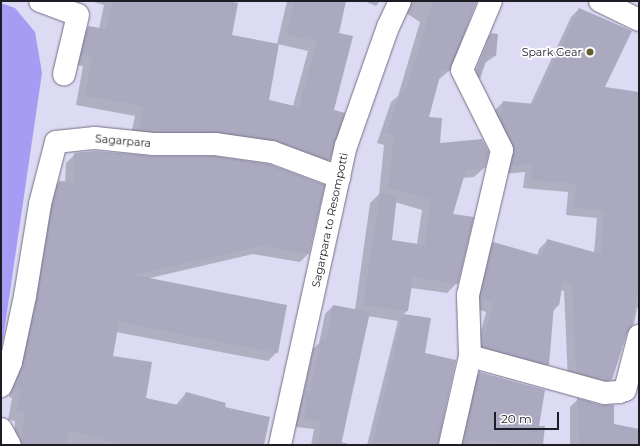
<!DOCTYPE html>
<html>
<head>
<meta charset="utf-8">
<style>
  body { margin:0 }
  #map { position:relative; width:640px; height:446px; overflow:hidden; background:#dddbf3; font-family:Montserrat,sans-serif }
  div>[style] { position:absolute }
  .water>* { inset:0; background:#a69cf3 }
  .shadow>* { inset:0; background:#0003 }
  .building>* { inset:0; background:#aaa9c0 }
  .roads { filter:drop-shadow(0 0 1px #716f85) drop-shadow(0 0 1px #716f85) }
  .minor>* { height:22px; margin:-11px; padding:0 11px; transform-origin:11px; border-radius:11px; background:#fff }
  .secondary>* { height:22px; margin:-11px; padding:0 11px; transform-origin:11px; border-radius:11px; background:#fff }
  .trunk>* { height:22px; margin:-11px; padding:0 11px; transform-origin:11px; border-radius:11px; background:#fff }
  .dots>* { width:11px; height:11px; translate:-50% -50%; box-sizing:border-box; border:2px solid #fff; border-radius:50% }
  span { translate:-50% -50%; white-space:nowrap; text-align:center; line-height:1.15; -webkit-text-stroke:3.5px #fff; paint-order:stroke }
  .poi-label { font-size:11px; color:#1d1d25 }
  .right { translate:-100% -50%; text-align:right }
  .street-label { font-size:11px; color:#1d1d25 }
  .frame { position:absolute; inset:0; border:2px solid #1d1d25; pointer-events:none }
  .scale { position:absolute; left:494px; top:412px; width:65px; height:18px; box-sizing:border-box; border:2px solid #1d1d25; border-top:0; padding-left:5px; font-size:12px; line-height:14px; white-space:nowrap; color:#1d1d25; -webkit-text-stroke:3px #fff; paint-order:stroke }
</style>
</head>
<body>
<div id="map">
  <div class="water">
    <div style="clip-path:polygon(1px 3px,15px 8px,35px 32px,42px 73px,1px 353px)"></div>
  </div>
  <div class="shadow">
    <div style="clip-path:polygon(evenodd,90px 1px,224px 1px,230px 36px,277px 44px,287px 1px,345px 1px,338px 34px,332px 110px,343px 113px,329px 160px,319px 169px,130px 139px,135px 116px,76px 105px,83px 66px,72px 64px,79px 37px,89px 27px,99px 29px,104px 5px,90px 1px,278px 44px,308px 51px,293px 106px,268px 101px,278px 44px)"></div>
    <div style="clip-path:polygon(364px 1px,380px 1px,376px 6px)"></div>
    <div style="clip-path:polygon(evenodd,398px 1px,476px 1px,449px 71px,438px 80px,428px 118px,439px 144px,484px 168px,474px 177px,462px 178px,452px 215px,457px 283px,447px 293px,411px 288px,407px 311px,403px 315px,424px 354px,437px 445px,367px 445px,398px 321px,368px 316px,341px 442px,352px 445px,311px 445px,314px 429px,296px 427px,299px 400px,303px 396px,313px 349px,319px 343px,325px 314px,333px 306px,355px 310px,370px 203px,379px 194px,384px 145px,377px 143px,391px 102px,398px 96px,420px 22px,403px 11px,398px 1px,395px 202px,422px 210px,417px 244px,391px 241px,395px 202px)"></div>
    <div style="clip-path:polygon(579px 9px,604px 88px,639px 93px,639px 308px,637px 308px,634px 324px,626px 332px,611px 379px,602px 388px,568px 380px,564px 291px,561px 290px,559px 305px,553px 311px,548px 364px,540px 373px,475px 354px,486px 312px,473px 307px,485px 252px,493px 244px,537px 256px,539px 249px,548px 240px,594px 253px,597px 218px,566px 215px,568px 192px,523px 188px,525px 172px,503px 174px,492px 127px,495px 110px,503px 102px,530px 105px,571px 17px)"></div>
    <div style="clip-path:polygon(evenodd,491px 34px,495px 56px,485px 63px,479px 78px,472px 85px,469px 78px,484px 42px,491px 34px,487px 41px,489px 41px,475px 75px,473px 74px,487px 41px)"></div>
    <div style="clip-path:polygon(75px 154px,309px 253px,300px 262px,253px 254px,146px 279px,277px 352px,268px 361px,116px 332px,112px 356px,145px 398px,176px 405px,186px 393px,224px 408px,262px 445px,14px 445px,15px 421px,8px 420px,12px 398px,9px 397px,50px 191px,59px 182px,65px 183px,66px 163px)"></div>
    <div style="clip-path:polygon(480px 373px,538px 426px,544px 427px,542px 445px,457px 445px,471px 381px)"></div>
    <div style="clip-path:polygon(577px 400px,592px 445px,570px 445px,570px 407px)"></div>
  </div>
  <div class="building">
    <div style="clip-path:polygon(112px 1px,228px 1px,238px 3px,232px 35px,279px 44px,269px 100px,299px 107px,317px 41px,286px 34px,294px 1px,346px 1px,339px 33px,353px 36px,334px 110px,345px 113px,330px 160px,274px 140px,217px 132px,139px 130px,144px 106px,85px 96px,92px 56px,81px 54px,88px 26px,106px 29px)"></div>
    <div style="clip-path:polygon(433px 1px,477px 1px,450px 71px,442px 69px,429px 117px,442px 118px,440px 143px,482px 139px,489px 152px,485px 168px,466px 170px,453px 214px,474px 217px,458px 284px,413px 277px,408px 311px,363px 305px,380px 193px,397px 195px,392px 240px,425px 245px,431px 200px,388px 188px,394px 135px,386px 133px,401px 91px,405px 93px)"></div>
    <div style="clip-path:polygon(579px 8px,632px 31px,605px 87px,639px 92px,639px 281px,632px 326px,627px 333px,612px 380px,576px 372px,572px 283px,563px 282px,559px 305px,554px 305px,549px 365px,482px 346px,493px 303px,481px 299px,481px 296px,493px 242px,542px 256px,547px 239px,601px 254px,604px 210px,574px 208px,576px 184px,531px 180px,532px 164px,511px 166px,513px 145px,500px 118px,503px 101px,534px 104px)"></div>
    <div style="clip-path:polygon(491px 33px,498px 34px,496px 56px,488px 55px,480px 79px,476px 70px)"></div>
    <div style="clip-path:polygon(95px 151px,154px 156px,214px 156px,269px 164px,325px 185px,309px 254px,262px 246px,134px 275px,287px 305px,278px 353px,119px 322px,113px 356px,152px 362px,146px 398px,182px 406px,186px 392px,226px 403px,225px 407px,270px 417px,264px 445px,123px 445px,69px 431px,65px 445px,22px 444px,24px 413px,16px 411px,21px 389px,17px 388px,37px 299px,52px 206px,59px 181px,74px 182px,74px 153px)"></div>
    <div style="clip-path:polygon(333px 305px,370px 312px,341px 445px,318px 445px,321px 421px,304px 419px,307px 391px,310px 391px,321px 339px,326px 340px)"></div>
    <div style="clip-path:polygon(403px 314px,431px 318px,425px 353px,456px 360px,438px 444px,373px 442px)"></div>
    <div style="clip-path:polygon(479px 372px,545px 390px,539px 426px,545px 426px,543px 445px,470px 440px,469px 445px,463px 445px)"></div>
    <div style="clip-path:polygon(577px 398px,601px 405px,614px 405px,614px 424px,639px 429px,639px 445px,579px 445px)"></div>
  </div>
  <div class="roads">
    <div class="minor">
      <div style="left:40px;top:1px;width:40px;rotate:20.2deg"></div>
      <div style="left:78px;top:15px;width:61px;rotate:103.3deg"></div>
      <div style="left:470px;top:356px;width:139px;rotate:15.4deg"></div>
      <div style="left:604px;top:393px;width:15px;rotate:-4deg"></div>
      <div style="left:619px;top:392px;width:6px;rotate:-18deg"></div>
      <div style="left:625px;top:390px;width:56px;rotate:-75.5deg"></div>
      <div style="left:1px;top:386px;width:26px;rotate:-67deg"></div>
      <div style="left:11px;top:362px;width:67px;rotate:-78deg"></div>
      <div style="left:25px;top:296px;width:93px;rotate:-80.7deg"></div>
      <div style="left:40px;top:204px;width:64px;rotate:-75.5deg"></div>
      <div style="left:56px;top:142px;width:39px;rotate:-6deg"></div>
      <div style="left:95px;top:138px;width:59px;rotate:5.8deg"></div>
      <div style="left:154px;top:144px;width:61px"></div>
      <div style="left:215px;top:144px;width:58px;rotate:8deg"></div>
      <div style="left:272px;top:152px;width:72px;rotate:20.5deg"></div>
      <div style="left:1px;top:429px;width:18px;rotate:61deg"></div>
      <div style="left:450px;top:445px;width:91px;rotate:-77.3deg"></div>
      <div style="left:470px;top:356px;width:61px;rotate:-91.9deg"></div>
      <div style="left:468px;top:295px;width:149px;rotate:-76.8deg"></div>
      <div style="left:502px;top:150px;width:89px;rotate:-116.6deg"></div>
      <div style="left:462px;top:70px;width:75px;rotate:-67.2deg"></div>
    </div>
    <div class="secondary">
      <div style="left:280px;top:445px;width:306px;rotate:-77.6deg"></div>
      <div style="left:346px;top:146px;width:126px;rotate:-70.6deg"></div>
      <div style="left:388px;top:27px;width:29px;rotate:-65deg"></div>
    </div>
    <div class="trunk">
      <div style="left:600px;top:1px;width:43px;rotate:26deg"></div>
    </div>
  </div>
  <div class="dots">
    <div style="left:590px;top:52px;background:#61602d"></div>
  </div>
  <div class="poi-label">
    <span class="right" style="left:582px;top:52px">Spark Gear</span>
  </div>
  <div class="street-label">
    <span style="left:123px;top:141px;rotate:5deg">Sagarpara</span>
    <span style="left:330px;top:220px;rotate:-78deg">Sagarpara to Resompotti</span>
  </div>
  <div class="frame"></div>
  <div class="scale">20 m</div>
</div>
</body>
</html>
